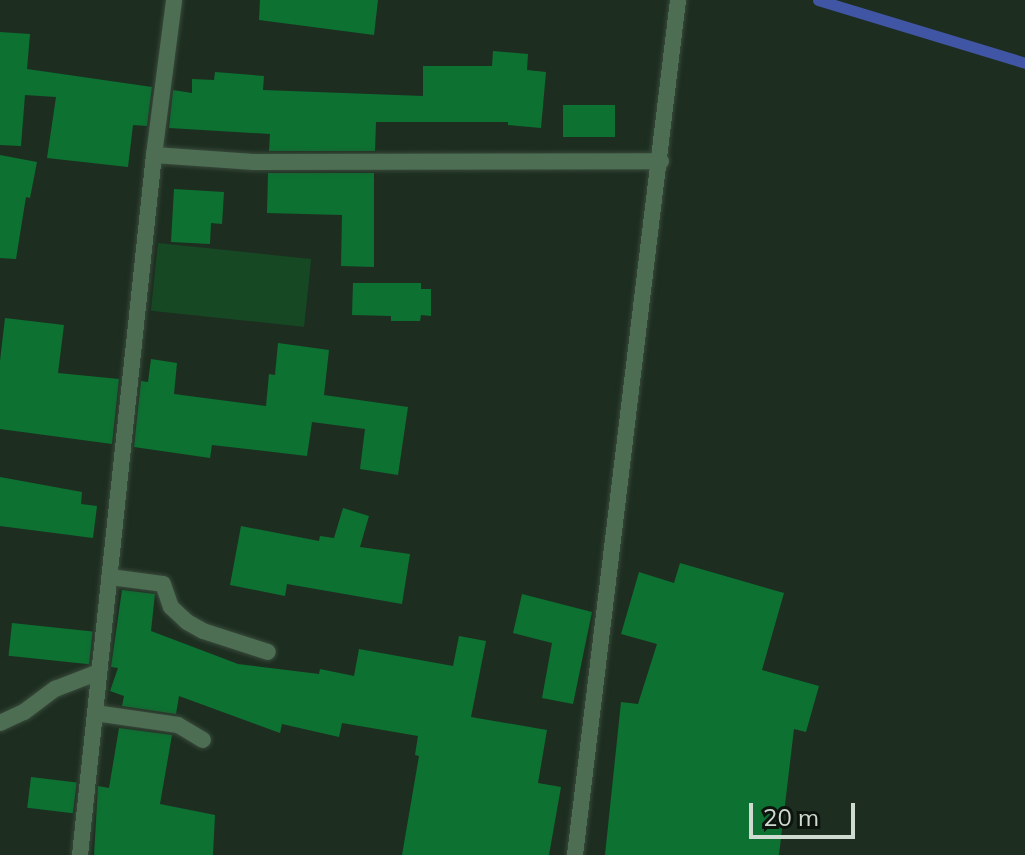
<!DOCTYPE html>
<html>
<head>
<meta charset="utf-8">
<style>
  body { margin:0 }
  #map { position:relative; width:1025px; height:855px; overflow:hidden; background:#1d2e20; font-family:Mulish,sans-serif }
  div>[style] { position:absolute }
  .green>* { inset:0; background:#174824; transform-origin:0 0 }
  .stream>* { height:11px; margin:-5.5px; padding:0 5.5px; transform-origin:5.5px; border-radius:5.5px; background:#4055a4 }
  .building>* { inset:0; background:#0d7132; transform-origin:0 0 }
  .roads { filter:drop-shadow(0 0 2px #394a3c) drop-shadow(0 0 2px #394a3c) }
  .lane>* { height:16px; margin:-8px; padding:0 8px; transform-origin:8px; border-radius:8px; background:#4d6e53 }
  .street>* { height:16px; margin:-8px; padding:0 8px; transform-origin:8px; border-radius:8px; background:#4d6e53 }
  span { translate:-50% -50%; white-space:nowrap; text-align:center; line-height:1.15; -webkit-text-stroke:7px #0d140e; paint-order:stroke }
  .scale { position:absolute; left:749px; top:803px; width:106px; height:36px; box-sizing:border-box; border:4px solid #cfdad0; border-top:0; padding-left:10px; font-size:24px; line-height:28px; white-space:nowrap; color:#cfdad0; -webkit-text-stroke:6px #0d140e; paint-order:stroke }
</style>
</head>
<body>
<div id="map">
  <div class="green">
    <div style="left:158px;top:243px;width:154px;height:68px;rotate:6deg"></div>
  </div>
  <div class="stream">
    <div style="left:818px;top:0;width:216px;rotate:16.9deg"></div>
  </div>
  <div class="building">
    <div style="clip-path:polygon(260px 0,378px 0,374px 35px,259px 20px)"></div>
    <div style="clip-path:polygon(0 32px,30px 34px,27px 69px,152px 87px,147px 126px,133px 125px,128px 167px,47px 158px,56px 97px,25px 95px,21px 146px,0 145px)"></div>
    <div style="clip-path:polygon(493px 51px,528px 54px,527px 70px,546px 72px,541px 128px,508px 125px,508px 122px,376px 122px,375px 151px,269px 151px,270px 134px,169px 128px,173px 90px,192px 93px,192px 79px,214px 80px,215px 72px,264px 76px,263px 90px,423px 96px,423px 66px,492px 66px)"></div>
    <div style="left:615px;top:105px;width:32px;height:52px;rotate:90deg"></div>
    <div style="clip-path:polygon(0 155px,37px 162px,30px 198px,26px 197px,16px 259px,0 258px)"></div>
    <div style="clip-path:polygon(268px 173px,374px 173px,374px 267px,341px 266px,342px 215px,267px 213px)"></div>
    <div style="clip-path:polygon(174px 189px,224px 192px,222px 224px,211px 223px,210px 244px,171px 242px)"></div>
    <div style="clip-path:polygon(353px 283px,421px 283px,421px 289px,431px 289px,431px 316px,421px 315px,420px 321px,391px 321px,391px 316px,352px 315px)"></div>
    <div style="clip-path:polygon(5px 318px,64px 325px,58px 373px,119px 379px,112px 444px,0 429px,0 361px)"></div>
    <div style="clip-path:polygon(278px 343px,329px 350px,324px 395px,408px 407px,398px 475px,360px 469px,365px 429px,312px 422px,307px 456px,212px 445px,210px 458px,134px 447px,141px 381px,148px 382px,151px 359px,177px 363px,174px 394px,266px 406px,269px 374px,275px 375px)"></div>
    <div style="clip-path:polygon(0 477px,82px 492px,81px 504px,97px 506px,93px 538px,0 526px)"></div>
    <div style="clip-path:polygon(343px 508px,369px 516px,360px 547px,410px 554px,402px 604px,287px 584px,285px 596px,230px 585px,241px 526px,319px 541px,320px 536px,334px 538px)"></div>
    <div style="clip-path:polygon(680px 563px,784px 593px,762px 670px,819px 686px,806px 732px,794px 729px,779px 855px,605px 855px,621px 702px,638px 704px,657px 644px,621px 634px,639px 572px,674px 583px)"></div>
    <div style="clip-path:polygon(122px 590px,155px 594px,151px 631px,238px 664px,319px 674px,320px 669px,354px 676px,359px 649px,453px 666px,459px 636px,486px 641px,471px 717px,547px 730px,538px 783px,561px 787px,549px 855px,402px 855px,419px 756px,415px 755px,418px 736px,342px 723px,339px 737px,282px 724px,280px 733px,179px 696px,176px 714px,122px 706px,124px 696px,110px 691px,118px 668px,111px 667px)"></div>
    <div style="clip-path:polygon(522px 594px,592px 612px,573px 704px,542px 698px,552px 643px,513px 633px)"></div>
    <div style="left:12px;top:623px;width:81px;height:33px;rotate:6deg"></div>
    <div style="clip-path:polygon(119px 728px,172px 735px,160px 804px,215px 815px,213px 855px,94px 855px,98px 786px,109px 788px)"></div>
    <div style="left:31px;top:777px;width:46px;height:31px;rotate:7deg"></div>
  </div>
  <div class="roads">
    <div class="lane">
      <div style="left:110px;top:577px;width:53px;rotate:7.5deg"></div>
      <div style="left:163px;top:584px;width:24px;rotate:71deg"></div>
      <div style="left:171px;top:607px;width:22px;rotate:43deg"></div>
      <div style="left:187px;top:622px;width:18px;rotate:29deg"></div>
      <div style="left:203px;top:631px;width:68px;rotate:17.9deg"></div>
      <div style="left:95px;top:713px;width:84px;rotate:8.2deg"></div>
      <div style="left:178px;top:725px;width:29px;rotate:31deg"></div>
      <div style="left:0;top:723px;width:26px;rotate:-25deg"></div>
      <div style="left:24px;top:712px;width:39px;rotate:-37deg"></div>
      <div style="left:55px;top:689px;width:47px;rotate:-21.1deg"></div>
    </div>
    <div class="street">
      <div style="left:154px;top:155px;width:100px;rotate:4deg"></div>
      <div style="left:254px;top:162px;width:407px;rotate:-0.1deg"></div>
      <div style="left:80px;top:855px;width:704px;rotate:-83.97deg"></div>
      <div style="left:154px;top:155px;width:156px;rotate:-82.6deg"></div>
      <div style="left:575px;top:855px;width:861px;rotate:-83.13deg"></div>
    </div>
  </div>
  <div class="scale">20 m</div>
</div>
</body>
</html>
